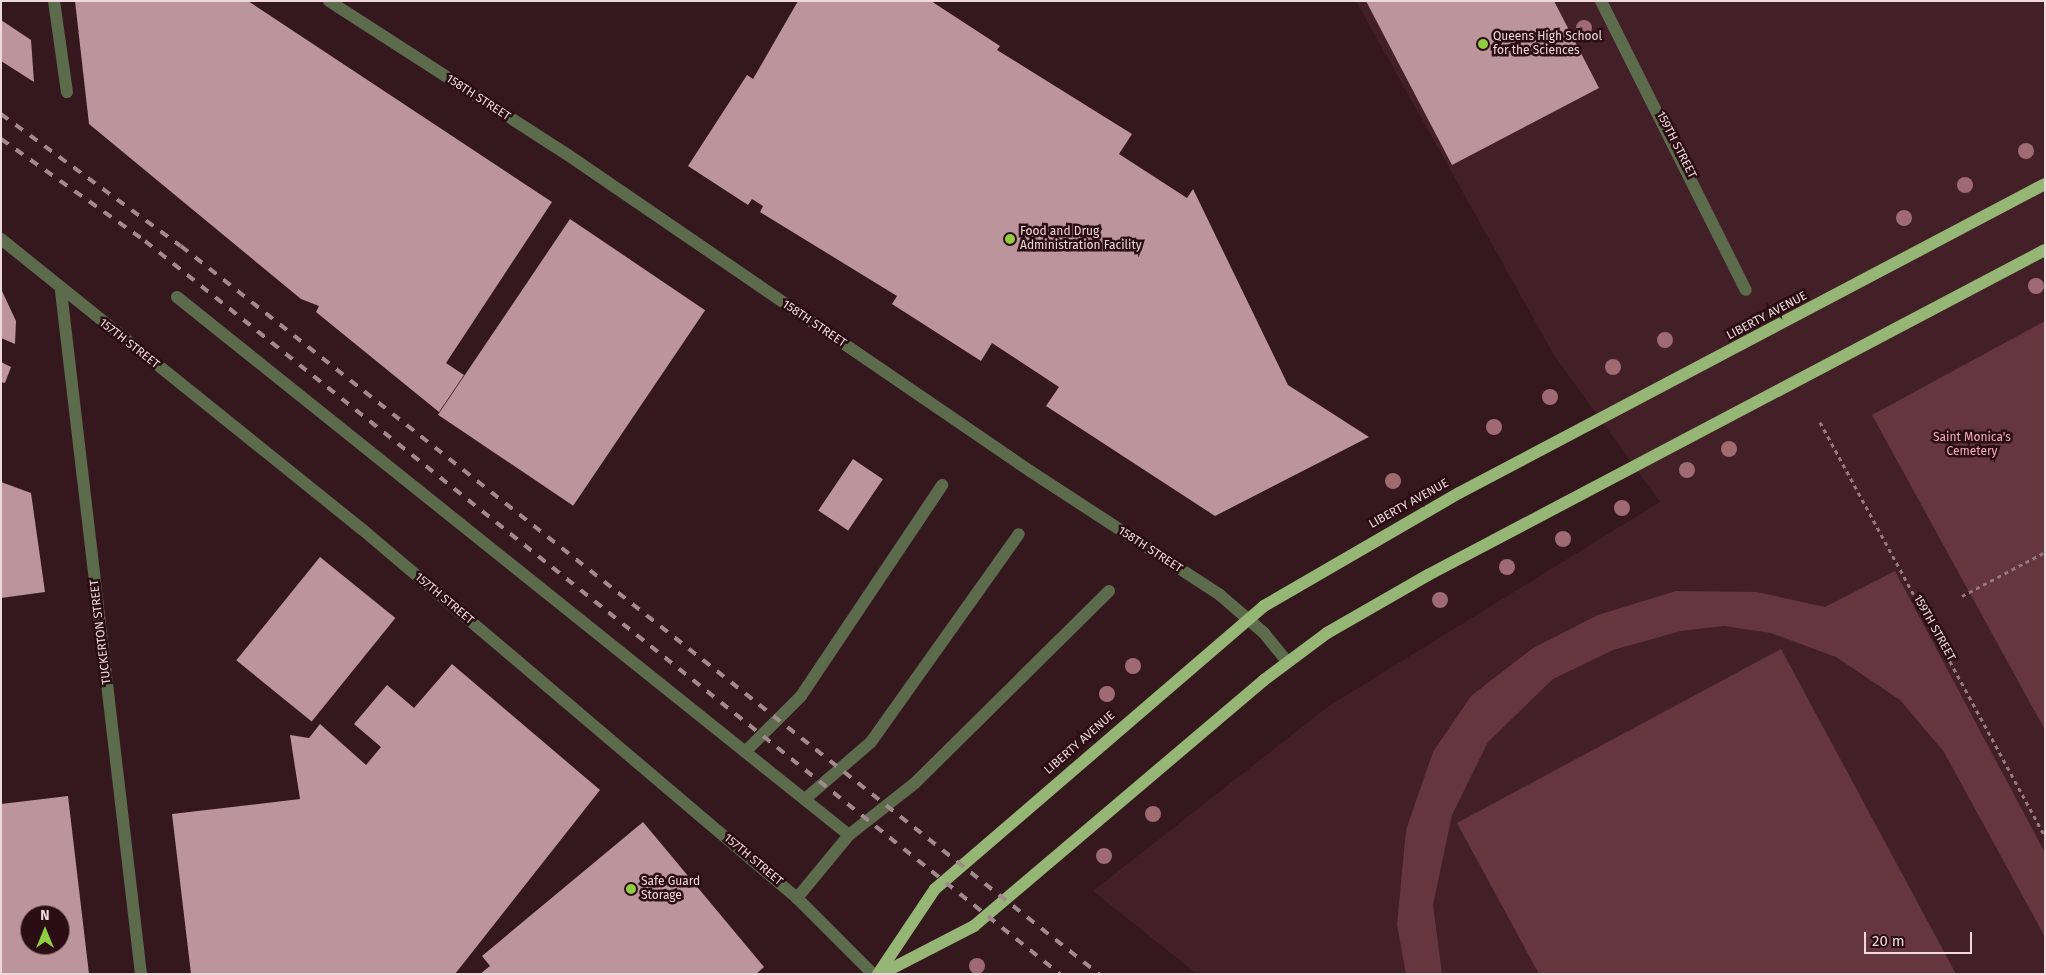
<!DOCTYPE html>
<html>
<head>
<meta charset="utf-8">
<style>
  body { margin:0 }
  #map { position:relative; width:2046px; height:975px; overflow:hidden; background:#35181d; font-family:"Fira Sans",sans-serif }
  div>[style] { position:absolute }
  .built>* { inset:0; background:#432027 }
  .green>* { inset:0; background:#66363f }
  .building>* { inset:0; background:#bb959b; transform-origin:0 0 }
  .path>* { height:3px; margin-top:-1.5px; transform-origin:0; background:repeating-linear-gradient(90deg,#937a7e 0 4px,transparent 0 8px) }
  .minor>* { height:12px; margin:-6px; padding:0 6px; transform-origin:6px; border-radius:6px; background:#5c6b4c }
  .major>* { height:12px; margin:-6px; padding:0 6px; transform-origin:6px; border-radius:6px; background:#95b674 }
  .rail>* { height:4px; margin-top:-2px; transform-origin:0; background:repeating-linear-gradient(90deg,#a1898d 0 9px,transparent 0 18px) }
  .trees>* { width:16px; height:16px; margin:-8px; border-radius:50%; background:#9f6a72 }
  .dots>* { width:14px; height:14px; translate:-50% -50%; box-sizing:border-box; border:2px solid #2a0e14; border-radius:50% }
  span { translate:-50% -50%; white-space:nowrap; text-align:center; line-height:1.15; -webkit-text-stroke:5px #2a0e14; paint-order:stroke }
  .poi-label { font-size:12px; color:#edd8db }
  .left { translate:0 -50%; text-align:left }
  .street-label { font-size:12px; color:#edd8db }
  .park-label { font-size:12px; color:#f5adb8 }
  .frame { position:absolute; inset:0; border:2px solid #edd8db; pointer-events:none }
  .north { position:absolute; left:20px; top:905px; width:50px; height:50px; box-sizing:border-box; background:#2a0e14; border:1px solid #785f64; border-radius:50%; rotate:0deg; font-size:14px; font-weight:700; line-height:20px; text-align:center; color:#edd8db }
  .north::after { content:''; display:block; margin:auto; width:18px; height:22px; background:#91cd40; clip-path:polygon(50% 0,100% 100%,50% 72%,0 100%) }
  .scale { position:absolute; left:1864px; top:932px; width:108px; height:22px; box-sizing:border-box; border:2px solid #edd8db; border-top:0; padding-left:6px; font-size:15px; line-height:18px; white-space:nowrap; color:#edd8db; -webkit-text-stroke:4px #2a0e14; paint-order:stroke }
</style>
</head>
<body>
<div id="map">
  <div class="built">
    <div style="clip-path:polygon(1356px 1px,2045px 1px,2045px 974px,1197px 974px,1093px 891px,1329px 706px,1660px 502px,1554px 355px)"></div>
  </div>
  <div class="green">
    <div style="clip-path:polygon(2045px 321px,2045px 730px,1872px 415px)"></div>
    <div style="clip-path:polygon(1895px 571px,2045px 853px,2045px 937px,1944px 752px,1900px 700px,1836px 657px,1771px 633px,1724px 626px,1681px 631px,1613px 650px,1553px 679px,1488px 742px,1452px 815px,1433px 905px,1442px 974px,1406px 974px,1397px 925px,1406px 830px,1433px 752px,1471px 696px,1533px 648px,1598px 615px,1676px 591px,1757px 592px,1825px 607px)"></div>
    <div style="clip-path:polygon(1781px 649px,1956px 974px,1539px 974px,1457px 823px)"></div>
  </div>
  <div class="building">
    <div style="clip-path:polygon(75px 1px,248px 1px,552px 202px,446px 363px,464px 375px,439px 412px,316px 312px,319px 306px,301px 299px,89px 124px)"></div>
    <div style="clip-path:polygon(798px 1px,931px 1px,1000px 46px,997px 50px,1132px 134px,1119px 154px,1187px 198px,1193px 189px,1288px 385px,1369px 437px,1215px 516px,1046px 406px,1059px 387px,992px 343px,981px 361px,892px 304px,897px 296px,760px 212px,763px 206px,752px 199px,748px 205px,688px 166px,747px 75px,753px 79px)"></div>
    <div style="clip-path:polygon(1366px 1px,1554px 1px,1599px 88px,1452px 165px)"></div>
    <div style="clip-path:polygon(1px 20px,31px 40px,34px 82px,1px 61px)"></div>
    <div style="left:570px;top:219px;width:163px;height:236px;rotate:34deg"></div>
    <div style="clip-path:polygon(1px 289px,16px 321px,15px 344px,1px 338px)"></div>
    <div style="clip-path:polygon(1px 362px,11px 367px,5px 383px,1px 382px)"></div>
    <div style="left:853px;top:459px;width:36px;height:62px;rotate:34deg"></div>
    <div style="clip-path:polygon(1px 482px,31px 493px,45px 592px,1px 598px)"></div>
    <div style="left:320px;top:557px;width:97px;height:133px;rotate:39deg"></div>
    <div style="clip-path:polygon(452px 664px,600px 790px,455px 974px,191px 974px,172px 814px,300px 799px,290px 735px,309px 738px,320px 724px,366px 765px,381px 747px,354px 724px,387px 685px,414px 708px)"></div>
    <div style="clip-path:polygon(evenodd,68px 796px,89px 974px,1px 974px,1px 804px,68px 796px,30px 915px,60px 915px,60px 945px,30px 945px,30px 915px)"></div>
    <div style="clip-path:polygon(643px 822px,764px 967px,756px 974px,480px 974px,490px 966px,482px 956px)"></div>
  </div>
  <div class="path">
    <div style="left:1820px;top:422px;width:471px;rotate:61.5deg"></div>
    <div style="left:1962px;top:596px;width:94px;rotate:-27.9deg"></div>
  </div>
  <div class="minor">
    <div style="left:54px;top:1px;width:92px;rotate:81.9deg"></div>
    <div style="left:329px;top:1px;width:284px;rotate:32.8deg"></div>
    <div style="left:568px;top:155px;width:560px;rotate:34.37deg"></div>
    <div style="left:1030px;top:471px;width:227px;rotate:33.1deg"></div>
    <div style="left:1220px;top:595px;width:58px;rotate:40.8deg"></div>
    <div style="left:1264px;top:633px;width:36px;rotate:51deg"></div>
    <div style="left:1601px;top:1px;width:323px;rotate:63.4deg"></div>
    <div style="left:1px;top:239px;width:464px;rotate:38.8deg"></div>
    <div style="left:363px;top:530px;width:569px;rotate:40.3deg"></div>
    <div style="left:797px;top:898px;width:107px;rotate:45deg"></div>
    <div style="left:61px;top:291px;width:688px;rotate:83.32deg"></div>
    <div style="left:177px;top:297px;width:861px;rotate:38.68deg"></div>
    <div style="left:849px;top:835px;width:82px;rotate:129.5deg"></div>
    <div style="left:745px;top:752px;width:79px;rotate:-45deg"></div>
    <div style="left:801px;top:696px;width:254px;rotate:-56.2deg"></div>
    <div style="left:805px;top:799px;width:87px;rotate:-40.8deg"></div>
    <div style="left:871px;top:742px;width:255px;rotate:-54.6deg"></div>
    <div style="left:849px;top:835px;width:84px;rotate:-38.2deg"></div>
    <div style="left:915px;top:783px;width:273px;rotate:-44.7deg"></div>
  </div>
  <div class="major">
    <div style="left:878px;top:974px;width:102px;rotate:-56.2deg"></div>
    <div style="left:935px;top:889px;width:434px;rotate:-40.7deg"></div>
    <div style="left:1264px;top:606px;width:225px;rotate:-30.1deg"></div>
    <div style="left:1459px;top:493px;width:662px;rotate:-27.8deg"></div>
    <div style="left:881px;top:974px;width:105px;rotate:-27.3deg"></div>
    <div style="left:974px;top:926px;width:380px;rotate:-40.3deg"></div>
    <div style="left:1264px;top:680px;width:79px;rotate:-36.7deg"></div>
    <div style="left:1327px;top:633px;width:116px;rotate:-29.9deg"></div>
    <div style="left:1428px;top:575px;width:697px;rotate:-27.78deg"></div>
  </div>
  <div class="rail">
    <div style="left:1px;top:114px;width:223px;rotate:36.3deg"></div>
    <div style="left:181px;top:246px;width:1172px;rotate:38.42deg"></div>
    <div style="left:1px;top:139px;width:176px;rotate:35.3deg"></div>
    <div style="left:145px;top:241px;width:1172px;rotate:38.7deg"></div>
  </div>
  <div class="trees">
    <div style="left:1584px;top:28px"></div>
    <div style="left:2026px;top:151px"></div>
    <div style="left:1965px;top:185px"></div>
    <div style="left:1904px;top:218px"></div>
    <div style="left:2036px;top:286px"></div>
    <div style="left:1665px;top:340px"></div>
    <div style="left:1613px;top:367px"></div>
    <div style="left:1550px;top:397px"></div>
    <div style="left:1494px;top:427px"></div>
    <div style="left:1729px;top:449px"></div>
    <div style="left:1687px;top:470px"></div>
    <div style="left:1393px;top:481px"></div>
    <div style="left:1622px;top:508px"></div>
    <div style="left:1563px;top:539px"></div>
    <div style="left:1507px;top:567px"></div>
    <div style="left:1440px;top:600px"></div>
    <div style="left:1133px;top:666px"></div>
    <div style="left:1107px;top:694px"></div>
    <div style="left:1153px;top:814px"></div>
    <div style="left:1104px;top:856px"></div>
    <div style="left:977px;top:966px"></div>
  </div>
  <div class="dots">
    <div style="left:1483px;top:44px;background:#91cd40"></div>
    <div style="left:1010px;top:239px;background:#91cd40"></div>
    <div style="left:631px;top:889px;background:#91cd40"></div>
  </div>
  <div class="poi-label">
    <span class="left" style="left:1493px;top:44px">Queens High School<br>for the Sciences</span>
    <span class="left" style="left:1020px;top:239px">Food and Drug<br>Administration Facility</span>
    <span class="left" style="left:641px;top:889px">Safe Guard<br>Storage</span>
  </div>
  <div class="street-label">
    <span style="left:478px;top:98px;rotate:33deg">158TH STREET</span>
    <span style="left:1676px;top:145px;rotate:63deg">159TH STREET</span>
    <span style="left:1767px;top:316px;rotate:-28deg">LIBERTY AVENUE</span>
    <span style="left:814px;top:324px;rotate:34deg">158TH STREET</span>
    <span style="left:129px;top:344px;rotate:38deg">157TH STREET</span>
    <span style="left:1409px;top:504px;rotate:-29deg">LIBERTY AVENUE</span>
    <span style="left:1150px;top:550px;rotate:33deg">158TH STREET</span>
    <span style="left:444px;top:599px;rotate:40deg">157TH STREET</span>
    <span style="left:1934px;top:628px;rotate:61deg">159TH STREET</span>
    <span style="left:101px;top:632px;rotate:-97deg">TUCKERTON STREET</span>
    <span style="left:1080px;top:743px;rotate:-41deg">LIBERTY AVENUE</span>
    <span style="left:753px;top:860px;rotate:40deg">157TH STREET</span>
  </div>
  <div class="park-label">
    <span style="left:1972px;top:445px">Saint Monica's<br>Cemetery</span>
  </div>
  <div class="frame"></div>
  <div class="north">N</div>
  <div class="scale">20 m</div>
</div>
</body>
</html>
